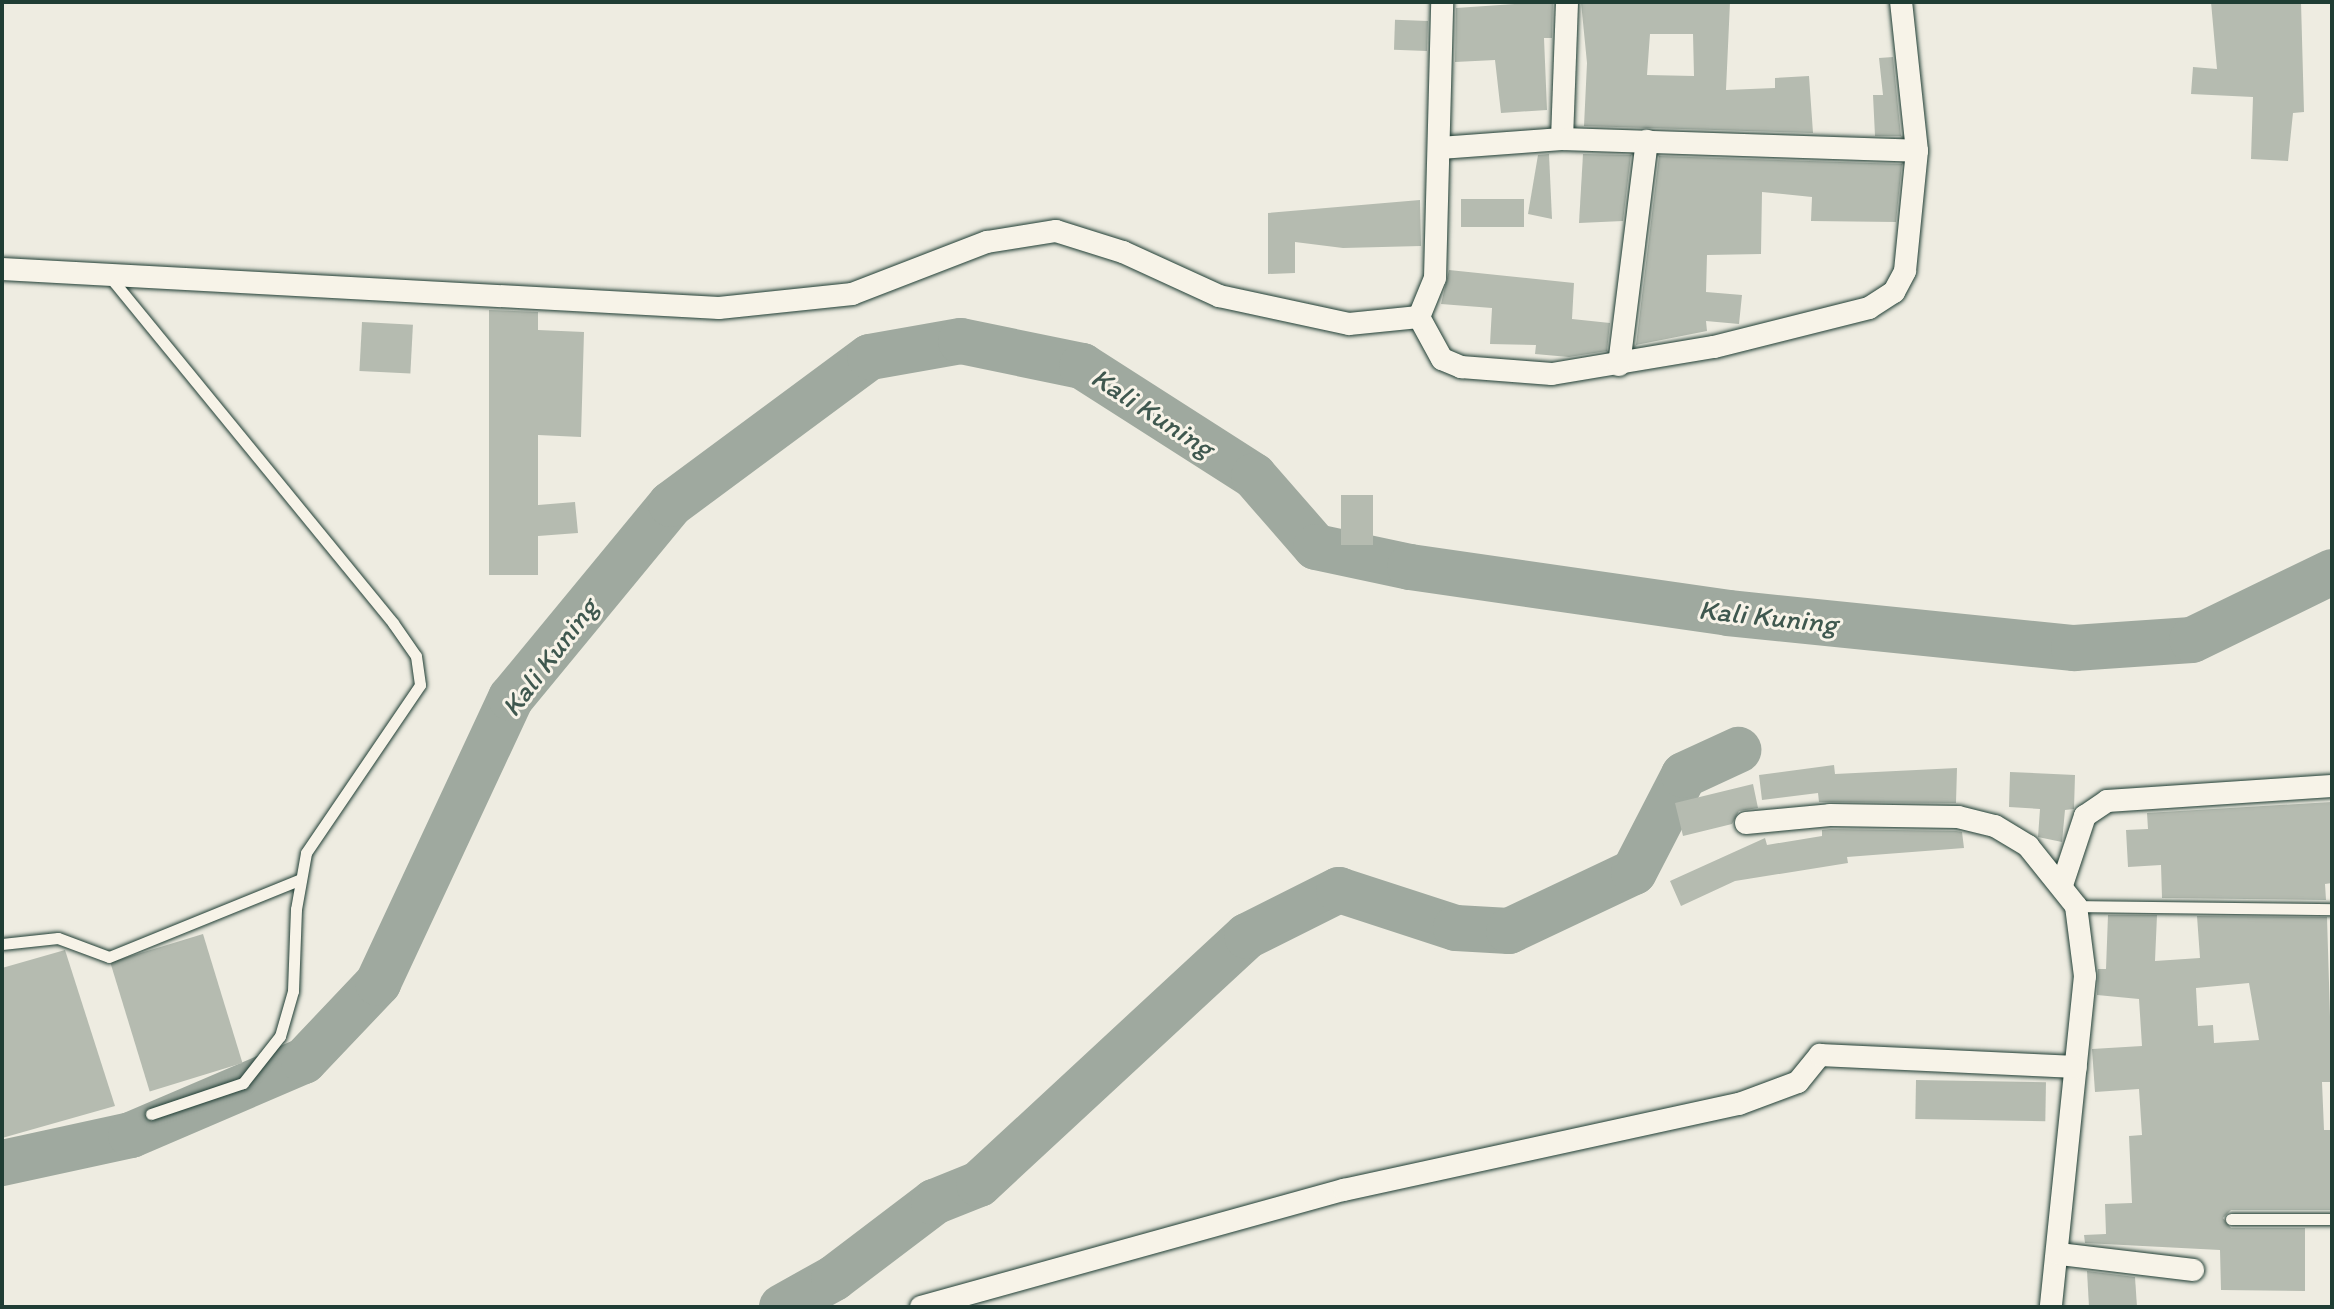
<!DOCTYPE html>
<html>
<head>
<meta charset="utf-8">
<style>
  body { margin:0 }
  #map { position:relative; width:2334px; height:1309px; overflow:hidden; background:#eeece1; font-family:Itim,sans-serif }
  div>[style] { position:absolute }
  .river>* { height:46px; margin:-23px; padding:0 23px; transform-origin:23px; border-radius:23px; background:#9fa99f }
  .building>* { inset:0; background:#b5bbb0; transform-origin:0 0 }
  .roads { filter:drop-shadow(0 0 2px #1f3d34) drop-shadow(0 0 2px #1f3d34) }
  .lane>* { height:11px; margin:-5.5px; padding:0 5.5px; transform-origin:5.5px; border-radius:5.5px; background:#f7f3e8 }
  .street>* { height:22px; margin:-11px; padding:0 11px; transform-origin:11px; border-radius:11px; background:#f7f3e8 }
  span { translate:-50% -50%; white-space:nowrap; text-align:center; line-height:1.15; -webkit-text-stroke:6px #f7f3e8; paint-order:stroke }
  .water-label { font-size:28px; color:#3f584f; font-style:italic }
  .frame { position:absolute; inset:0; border:4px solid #1f3d34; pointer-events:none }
</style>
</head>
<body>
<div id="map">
  <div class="river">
    <div style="left:2px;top:1163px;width:132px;rotate:-12.2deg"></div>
    <div style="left:131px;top:1135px;width:188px;rotate:-23.2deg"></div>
    <div style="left:304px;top:1061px;width:108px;rotate:-46.5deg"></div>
    <div style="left:378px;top:983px;width:315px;rotate:-65deg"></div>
    <div style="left:511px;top:698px;width:251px;rotate:-50.5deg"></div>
    <div style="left:671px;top:504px;width:247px;rotate:-36.5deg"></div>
    <div style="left:870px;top:357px;width:92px;rotate:-10deg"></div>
    <div style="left:961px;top:341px;width:124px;rotate:11.7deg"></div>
    <div style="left:1082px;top:366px;width:204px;rotate:32.6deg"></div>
    <div style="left:1254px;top:476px;width:94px;rotate:48.9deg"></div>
    <div style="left:1316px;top:547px;width:96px;rotate:12deg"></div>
    <div style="left:1410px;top:567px;width:321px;rotate:8.2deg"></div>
    <div style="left:1728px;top:613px;width:348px;rotate:5.8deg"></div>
    <div style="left:2074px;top:648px;width:118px;rotate:-3.9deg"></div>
    <div style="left:2192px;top:640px;width:156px;rotate:-25.9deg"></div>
    <div style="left:782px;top:1307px;width:60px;rotate:-29.1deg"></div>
    <div style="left:834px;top:1278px;width:126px;rotate:-37.2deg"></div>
    <div style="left:934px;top:1202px;width:48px;rotate:-21.8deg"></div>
    <div style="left:979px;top:1184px;width:365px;rotate:-42.8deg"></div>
    <div style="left:1247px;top:936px;width:103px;rotate:-26.6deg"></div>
    <div style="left:1339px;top:890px;width:123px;rotate:18deg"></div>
    <div style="left:1456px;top:928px;width:53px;rotate:3.2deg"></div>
    <div style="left:1509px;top:931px;width:138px;rotate:-25.3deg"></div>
    <div style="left:1634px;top:872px;width:109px;rotate:-62.7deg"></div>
    <div style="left:1684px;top:775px;width:60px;rotate:-24.8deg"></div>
  </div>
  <div class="building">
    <div style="clip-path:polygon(1546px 2px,1553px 2px,1552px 38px,1544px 38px,1547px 110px,1501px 113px,1495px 60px,1455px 62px,1456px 8px)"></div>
    <div style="clip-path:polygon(evenodd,1581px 2px,1730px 2px,1726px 90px,1775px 88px,1775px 78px,1809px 76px,1813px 133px,1584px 126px,1587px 63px,1581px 2px,1650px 34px,1693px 34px,1694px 76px,1647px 75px,1650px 34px)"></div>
    <div style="clip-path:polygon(2211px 2px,2301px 2px,2304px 112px,2293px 113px,2288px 161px,2251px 159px,2253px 97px,2191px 94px,2193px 67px,2217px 69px)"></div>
    <div style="left:1428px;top:21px;width:30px;height:33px;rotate:92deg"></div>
    <div style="clip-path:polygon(1893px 57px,1901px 136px,1875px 136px,1873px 95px,1883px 95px,1879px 58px)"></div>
    <div style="clip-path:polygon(1549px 154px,1552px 219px,1528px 214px,1538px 155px)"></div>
    <div style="clip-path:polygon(1583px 154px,1631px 155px,1623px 221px,1579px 223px)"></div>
    <div style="clip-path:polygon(1659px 156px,1902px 164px,1896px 222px,1811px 221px,1812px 197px,1762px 192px,1761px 254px,1707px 255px,1706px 292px,1742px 295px,1739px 324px,1706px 321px,1707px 331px,1636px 345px)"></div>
    <div style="left:1524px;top:199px;width:28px;height:63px;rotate:90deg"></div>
    <div style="clip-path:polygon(1420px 200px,1421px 246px,1343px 248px,1295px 242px,1295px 273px,1268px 274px,1268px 213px)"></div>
    <div style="clip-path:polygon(1449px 270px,1574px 283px,1572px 319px,1610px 323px,1607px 351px,1569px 357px,1535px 354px,1536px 345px,1490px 344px,1492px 308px,1441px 304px)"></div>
    <div style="clip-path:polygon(489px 310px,538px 312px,538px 330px,584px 332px,581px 437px,538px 435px,538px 505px,575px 502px,578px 533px,538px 536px,538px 575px,489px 575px)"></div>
    <div style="left:362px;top:322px;width:51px;height:49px;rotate:3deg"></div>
    <div style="left:1341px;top:495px;width:32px;height:50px"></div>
    <div style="clip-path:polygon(1834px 765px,1835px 774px,1957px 768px,1956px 803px,1819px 802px,1818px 793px,1762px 800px,1759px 775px)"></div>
    <div style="clip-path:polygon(2010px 772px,2075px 775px,2074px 809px,2065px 810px,2062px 842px,2038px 837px,2040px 809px,2009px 807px)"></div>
    <div style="clip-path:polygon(1753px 784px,1758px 808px,1739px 811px,1732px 824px,1683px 836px,1675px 803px)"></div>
    <div style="clip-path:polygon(2332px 802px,2332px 883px,2325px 884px,2326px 900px,2162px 898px,2161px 865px,2128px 867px,2126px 830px,2148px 829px,2147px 813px)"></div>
    <div style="clip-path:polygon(1831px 829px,1956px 831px,1962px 832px,1964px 848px,1847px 857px,1848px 863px,1735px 881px,1681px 906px,1670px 881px,1765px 838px,1767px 845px,1822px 836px,1822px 830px)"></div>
    <div style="clip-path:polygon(evenodd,2108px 915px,2157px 915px,2155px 961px,2200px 958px,2197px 916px,2327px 917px,2332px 1082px,2322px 1082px,2324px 1130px,2332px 1130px,2332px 1210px,2231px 1210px,2223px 1218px,2231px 1228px,2305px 1228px,2305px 1291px,2221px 1290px,2220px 1250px,2085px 1243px,2084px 1235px,2106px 1234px,2105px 1204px,2132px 1203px,2129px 1136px,2142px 1135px,2139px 1089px,2095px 1092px,2092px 1049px,2142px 1046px,2139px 999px,2097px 995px,2098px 969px,2106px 969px,2108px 915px,2249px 983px,2259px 1040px,2214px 1043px,2213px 1025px,2198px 1026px,2196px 988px,2249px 983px)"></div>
    <div style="left:203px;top:934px;width:135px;height:97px;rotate:73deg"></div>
    <div style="clip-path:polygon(65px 950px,115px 1106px,2px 1138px,2px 968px)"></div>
    <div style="left:1916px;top:1080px;width:130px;height:39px;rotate:1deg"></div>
    <div style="clip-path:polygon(2087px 1271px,2135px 1277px,2137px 1307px,2089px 1307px)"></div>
  </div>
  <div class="roads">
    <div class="lane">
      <div style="left:110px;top:277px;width:447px;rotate:50.7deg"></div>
      <div style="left:393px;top:623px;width:40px;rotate:55.1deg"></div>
      <div style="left:416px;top:656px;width:29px;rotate:82deg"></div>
      <div style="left:420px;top:685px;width:203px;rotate:124.2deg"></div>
      <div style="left:306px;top:853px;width:57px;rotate:100.1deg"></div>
      <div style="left:296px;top:909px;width:82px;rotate:92.1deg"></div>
      <div style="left:293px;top:991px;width:47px;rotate:106.1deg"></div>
      <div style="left:280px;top:1036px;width:60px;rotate:128.2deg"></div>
      <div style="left:243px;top:1083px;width:97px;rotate:161.4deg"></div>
      <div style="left:2076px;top:906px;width:256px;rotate:0.7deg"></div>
      <div style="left:2px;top:944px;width:56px;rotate:-6.1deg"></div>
      <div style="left:58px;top:938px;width:54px;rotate:20.4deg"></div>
      <div style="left:109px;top:957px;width:207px;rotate:-22.1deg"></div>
      <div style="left:2231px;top:1219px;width:101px"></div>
    </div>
    <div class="street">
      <div style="left:1562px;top:139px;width:137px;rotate:-87.9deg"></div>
      <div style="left:1440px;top:148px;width:122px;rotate:-4.2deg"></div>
      <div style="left:1562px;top:139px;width:355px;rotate:1.9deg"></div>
      <div style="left:2px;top:269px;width:718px;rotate:3.11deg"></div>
      <div style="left:719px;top:308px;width:134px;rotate:-6deg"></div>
      <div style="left:852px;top:294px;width:145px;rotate:-21.1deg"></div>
      <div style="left:987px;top:242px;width:70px;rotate:-9.1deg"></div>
      <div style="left:1056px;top:231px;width:70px;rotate:17.4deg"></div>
      <div style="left:1123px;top:252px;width:106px;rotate:24.6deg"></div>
      <div style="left:1219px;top:296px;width:133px;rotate:12.2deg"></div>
      <div style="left:1349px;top:324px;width:70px;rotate:-5.7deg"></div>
      <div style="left:1419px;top:317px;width:42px;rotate:-67.7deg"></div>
      <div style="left:1435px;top:278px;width:276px;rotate:-88.5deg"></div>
      <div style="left:1419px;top:317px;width:48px;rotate:61.3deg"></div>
      <div style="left:1442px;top:359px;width:21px;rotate:23deg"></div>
      <div style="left:1461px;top:367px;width:91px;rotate:4.4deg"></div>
      <div style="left:1552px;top:374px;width:164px;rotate:-9.5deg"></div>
      <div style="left:1714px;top:347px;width:160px;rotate:-14.1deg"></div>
      <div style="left:1869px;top:308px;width:30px;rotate:-33deg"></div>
      <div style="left:1894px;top:292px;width:24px;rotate:-62deg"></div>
      <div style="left:1905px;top:271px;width:121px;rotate:-84.3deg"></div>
      <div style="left:1917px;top:151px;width:150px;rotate:-96.1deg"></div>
      <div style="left:1619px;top:365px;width:226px;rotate:-82.9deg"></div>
      <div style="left:1746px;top:823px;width:84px;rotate:-5.4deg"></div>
      <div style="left:1830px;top:815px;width:128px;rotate:0.9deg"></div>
      <div style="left:1958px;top:817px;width:38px;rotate:14deg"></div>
      <div style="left:1995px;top:826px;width:39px;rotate:31deg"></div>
      <div style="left:2028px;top:846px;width:77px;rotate:51.3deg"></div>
      <div style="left:2076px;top:906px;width:71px;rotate:82.7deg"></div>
      <div style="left:2085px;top:976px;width:333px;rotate:95.9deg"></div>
      <div style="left:2062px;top:885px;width:73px;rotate:-71.6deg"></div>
      <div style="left:2085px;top:816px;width:27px;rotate:-34deg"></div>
      <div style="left:2107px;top:801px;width:225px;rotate:-3.8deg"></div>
      <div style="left:2059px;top:1254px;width:135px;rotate:6.8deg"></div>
      <div style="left:921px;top:1307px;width:439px;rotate:-15.5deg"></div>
      <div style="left:1344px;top:1190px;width:404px;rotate:-12.3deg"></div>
      <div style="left:1739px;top:1104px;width:63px;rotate:-20.4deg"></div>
      <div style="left:1798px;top:1082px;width:35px;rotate:-51deg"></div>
      <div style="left:1820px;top:1055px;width:256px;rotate:2.7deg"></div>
    </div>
  </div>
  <div class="water-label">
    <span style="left:1153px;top:412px;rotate:33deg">Kali Kuning</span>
    <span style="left:1768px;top:616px;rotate:6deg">Kali Kuning</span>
    <span style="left:549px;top:657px;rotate:-53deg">Kali Kuning</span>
  </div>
  <div class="frame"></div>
</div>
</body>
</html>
